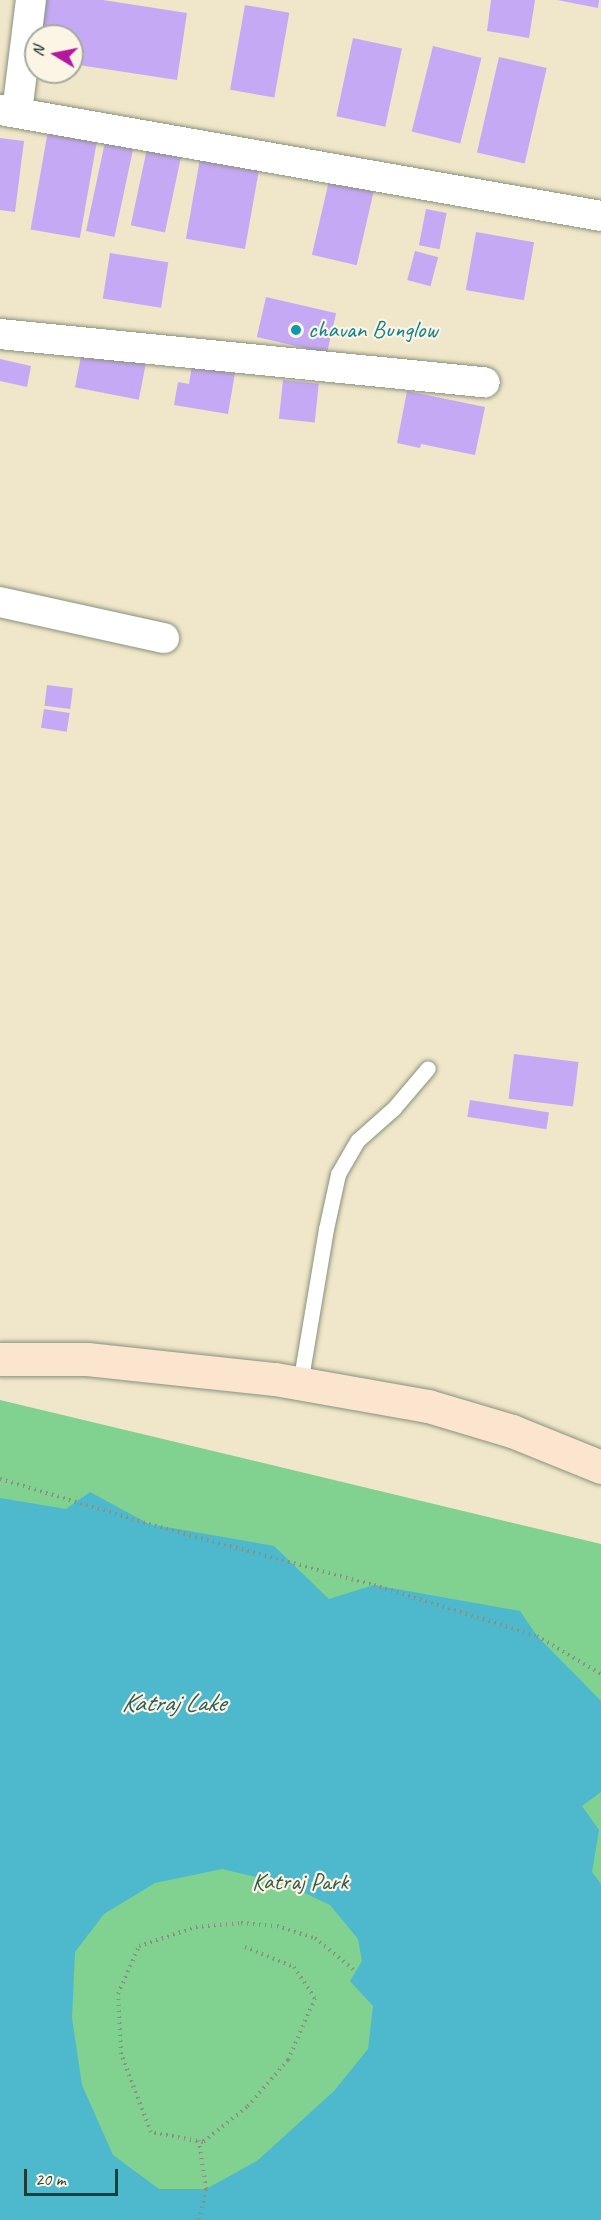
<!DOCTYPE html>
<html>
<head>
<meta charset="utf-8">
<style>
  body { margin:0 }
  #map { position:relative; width:601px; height:2220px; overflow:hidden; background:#f0e6c9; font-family:Caveat,sans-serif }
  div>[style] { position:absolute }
  .green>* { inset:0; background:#81d190 }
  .water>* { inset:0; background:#4eb8cc }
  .building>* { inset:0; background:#c6a9f5; transform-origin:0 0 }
  .path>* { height:4px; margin-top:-2px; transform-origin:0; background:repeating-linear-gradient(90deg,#88927e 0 1.5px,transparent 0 6px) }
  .roads { filter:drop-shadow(0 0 2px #88927e) drop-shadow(0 0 2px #88927e) }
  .lane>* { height:15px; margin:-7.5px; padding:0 7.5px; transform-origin:7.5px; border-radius:7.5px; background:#fff }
  .street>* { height:30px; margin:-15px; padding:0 15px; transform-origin:15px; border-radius:15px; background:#fff }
  .secondary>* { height:33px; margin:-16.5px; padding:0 16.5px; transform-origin:16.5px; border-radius:16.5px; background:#fce5cf }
  .dots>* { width:16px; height:16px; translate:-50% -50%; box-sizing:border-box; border:3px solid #fcf5e5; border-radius:50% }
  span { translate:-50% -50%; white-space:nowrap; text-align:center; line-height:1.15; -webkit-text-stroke:4.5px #fcf5e5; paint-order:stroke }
  .culture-label { font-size:24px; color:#0d838f }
  .left { translate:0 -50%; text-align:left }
  .park-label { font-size:24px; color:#335b46 }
  .water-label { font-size:26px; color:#2b5c5a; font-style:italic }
  .north { position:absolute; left:24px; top:24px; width:60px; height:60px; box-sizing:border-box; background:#fcf5e5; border:2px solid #a4ab9e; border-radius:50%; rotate:280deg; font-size:16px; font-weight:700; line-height:24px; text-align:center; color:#1f3d34 }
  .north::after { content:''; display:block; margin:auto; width:21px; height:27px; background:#b5179e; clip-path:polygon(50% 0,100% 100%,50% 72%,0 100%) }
  .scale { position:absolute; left:24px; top:2169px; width:94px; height:27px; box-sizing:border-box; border:3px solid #1f3d34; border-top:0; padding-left:8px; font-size:18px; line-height:21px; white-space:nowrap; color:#1f3d34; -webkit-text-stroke:4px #fcf5e5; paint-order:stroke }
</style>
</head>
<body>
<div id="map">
  <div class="green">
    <div style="clip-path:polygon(0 1400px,601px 1544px,601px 2220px,0 2220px)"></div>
  </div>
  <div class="water">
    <div style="clip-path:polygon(evenodd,90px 1492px,149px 1524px,274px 1546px,329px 1599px,374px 1585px,520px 1611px,537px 1636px,601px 1701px,601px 1792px,582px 1806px,599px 1830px,592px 1872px,601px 1884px,601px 2220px,0 2220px,0 1498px,66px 1509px,90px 1492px,222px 1869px,286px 1884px,330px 1905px,358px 1939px,362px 1961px,350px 1981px,373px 2006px,368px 2049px,334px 2091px,257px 2161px,206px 2189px,159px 2189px,113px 2155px,82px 2085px,72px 2018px,75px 1952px,104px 1914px,155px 1883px,222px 1869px)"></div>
  </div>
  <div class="building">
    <div style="clip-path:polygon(40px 0,103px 0,187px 13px,177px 80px,72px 64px,72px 36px,36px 36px)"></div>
    <div style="clip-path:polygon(491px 0,535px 0,529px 38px,487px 31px)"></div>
    <div style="clip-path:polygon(557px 0,599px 0,598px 8px)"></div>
    <div style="left:245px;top:5px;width:45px;height:86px;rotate:10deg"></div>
    <div style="left:353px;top:38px;width:50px;height:80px;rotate:12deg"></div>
    <div style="left:433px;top:46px;width:50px;height:88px;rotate:14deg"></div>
    <div style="left:499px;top:57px;width:49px;height:98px;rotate:13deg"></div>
    <div style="left:49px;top:125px;width:50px;height:106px;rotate:10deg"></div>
    <div style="clip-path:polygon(0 138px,24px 141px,15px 212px,0 210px)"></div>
    <div style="left:105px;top:142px;width:29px;height:91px;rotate:12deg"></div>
    <div style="left:148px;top:144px;width:35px;height:83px;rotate:12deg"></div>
    <div style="left:201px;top:153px;width:60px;height:87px;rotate:10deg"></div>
    <div style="left:331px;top:172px;width:46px;height:85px;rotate:13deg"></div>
    <div style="left:426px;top:209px;width:21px;height:37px;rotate:11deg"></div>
    <div style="left:476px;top:232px;width:59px;height:59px;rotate:10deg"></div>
    <div style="left:415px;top:251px;width:24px;height:30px;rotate:15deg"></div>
    <div style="left:110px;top:253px;width:59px;height:46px;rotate:9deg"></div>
    <div style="left:266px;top:297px;width:72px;height:41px;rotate:13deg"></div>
    <div style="left:82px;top:351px;width:65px;height:37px;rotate:11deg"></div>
    <div style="clip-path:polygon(0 359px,31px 366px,27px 387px,0 381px)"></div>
    <div style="clip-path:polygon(192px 366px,235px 373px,228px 414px,174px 405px,178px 382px,189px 384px)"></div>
    <div style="left:283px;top:380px;width:36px;height:39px;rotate:6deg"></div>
    <div style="clip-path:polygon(407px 391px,485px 407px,475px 455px,421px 444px,420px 448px,397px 443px)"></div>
    <div style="left:47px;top:685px;width:26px;height:21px;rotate:7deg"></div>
    <div style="left:44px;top:709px;width:26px;height:19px;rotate:9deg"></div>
    <div style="left:514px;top:1054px;width:65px;height:45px;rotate:7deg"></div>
    <div style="left:470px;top:1100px;width:80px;height:17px;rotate:9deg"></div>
  </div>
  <div class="path">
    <div style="left:0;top:1479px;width:156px;rotate:16.8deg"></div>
    <div style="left:149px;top:1524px;width:233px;rotate:15.2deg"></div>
    <div style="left:374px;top:1585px;width:171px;rotate:17.4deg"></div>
    <div style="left:537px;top:1636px;width:74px;rotate:30.7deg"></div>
    <div style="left:245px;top:1947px;width:53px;rotate:22.2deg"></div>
    <div style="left:294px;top:1967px;width:37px;rotate:56deg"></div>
    <div style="left:315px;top:1998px;width:68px;rotate:113.5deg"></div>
    <div style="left:288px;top:2060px;width:62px;rotate:131.1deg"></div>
    <div style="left:247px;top:2107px;width:56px;rotate:141.5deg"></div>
    <div style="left:203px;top:2142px;width:53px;rotate:-169.1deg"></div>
    <div style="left:151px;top:2132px;width:84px;rotate:-111deg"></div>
    <div style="left:121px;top:2054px;width:60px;rotate:-92.9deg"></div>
    <div style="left:118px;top:1994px;width:52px;rotate:-66.4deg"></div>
    <div style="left:139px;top:1946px;width:60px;rotate:-18.4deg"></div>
    <div style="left:196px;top:1927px;width:45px;rotate:-5.1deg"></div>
    <div style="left:241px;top:1923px;width:36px;rotate:5deg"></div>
    <div style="left:277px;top:1926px;width:40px;rotate:18deg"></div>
    <div style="left:315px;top:1938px;width:50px;rotate:39.4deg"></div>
    <div style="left:199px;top:2220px;width:32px;rotate:-77deg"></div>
    <div style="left:206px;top:2189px;width:49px;rotate:-98.3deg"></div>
  </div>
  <div class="roads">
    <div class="lane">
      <div style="left:300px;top:1384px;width:157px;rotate:-80.5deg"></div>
      <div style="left:326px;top:1229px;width:56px;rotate:-77.7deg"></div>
      <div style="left:338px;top:1174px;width:39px;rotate:-60deg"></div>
      <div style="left:358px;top:1140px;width:48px;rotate:-41.6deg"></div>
      <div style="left:394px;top:1108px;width:52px;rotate:-49.6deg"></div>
    </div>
    <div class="street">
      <div style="left:0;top:110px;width:610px;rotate:10deg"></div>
      <div style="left:17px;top:112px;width:113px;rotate:-82.9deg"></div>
      <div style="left:0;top:334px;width:487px;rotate:5.7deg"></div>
      <div style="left:0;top:602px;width:168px;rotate:12.4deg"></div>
    </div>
    <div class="secondary">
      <div style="left:0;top:1359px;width:87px"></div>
      <div style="left:87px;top:1359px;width:189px;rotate:6.1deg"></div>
      <div style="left:275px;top:1379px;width:155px;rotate:10deg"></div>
      <div style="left:428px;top:1406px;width:88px;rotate:16.6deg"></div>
      <div style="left:512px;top:1431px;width:96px;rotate:22deg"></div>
    </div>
  </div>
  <div class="dots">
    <div style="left:296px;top:330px;background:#0f9aa8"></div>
  </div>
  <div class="culture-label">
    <span class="left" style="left:308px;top:330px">chavan Bunglow</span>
  </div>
  <div class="park-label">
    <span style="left:300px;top:1882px">Katraj Park</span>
  </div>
  <div class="water-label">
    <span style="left:173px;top:1703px">Katraj Lake</span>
  </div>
  <div class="north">N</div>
  <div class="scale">20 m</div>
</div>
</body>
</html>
